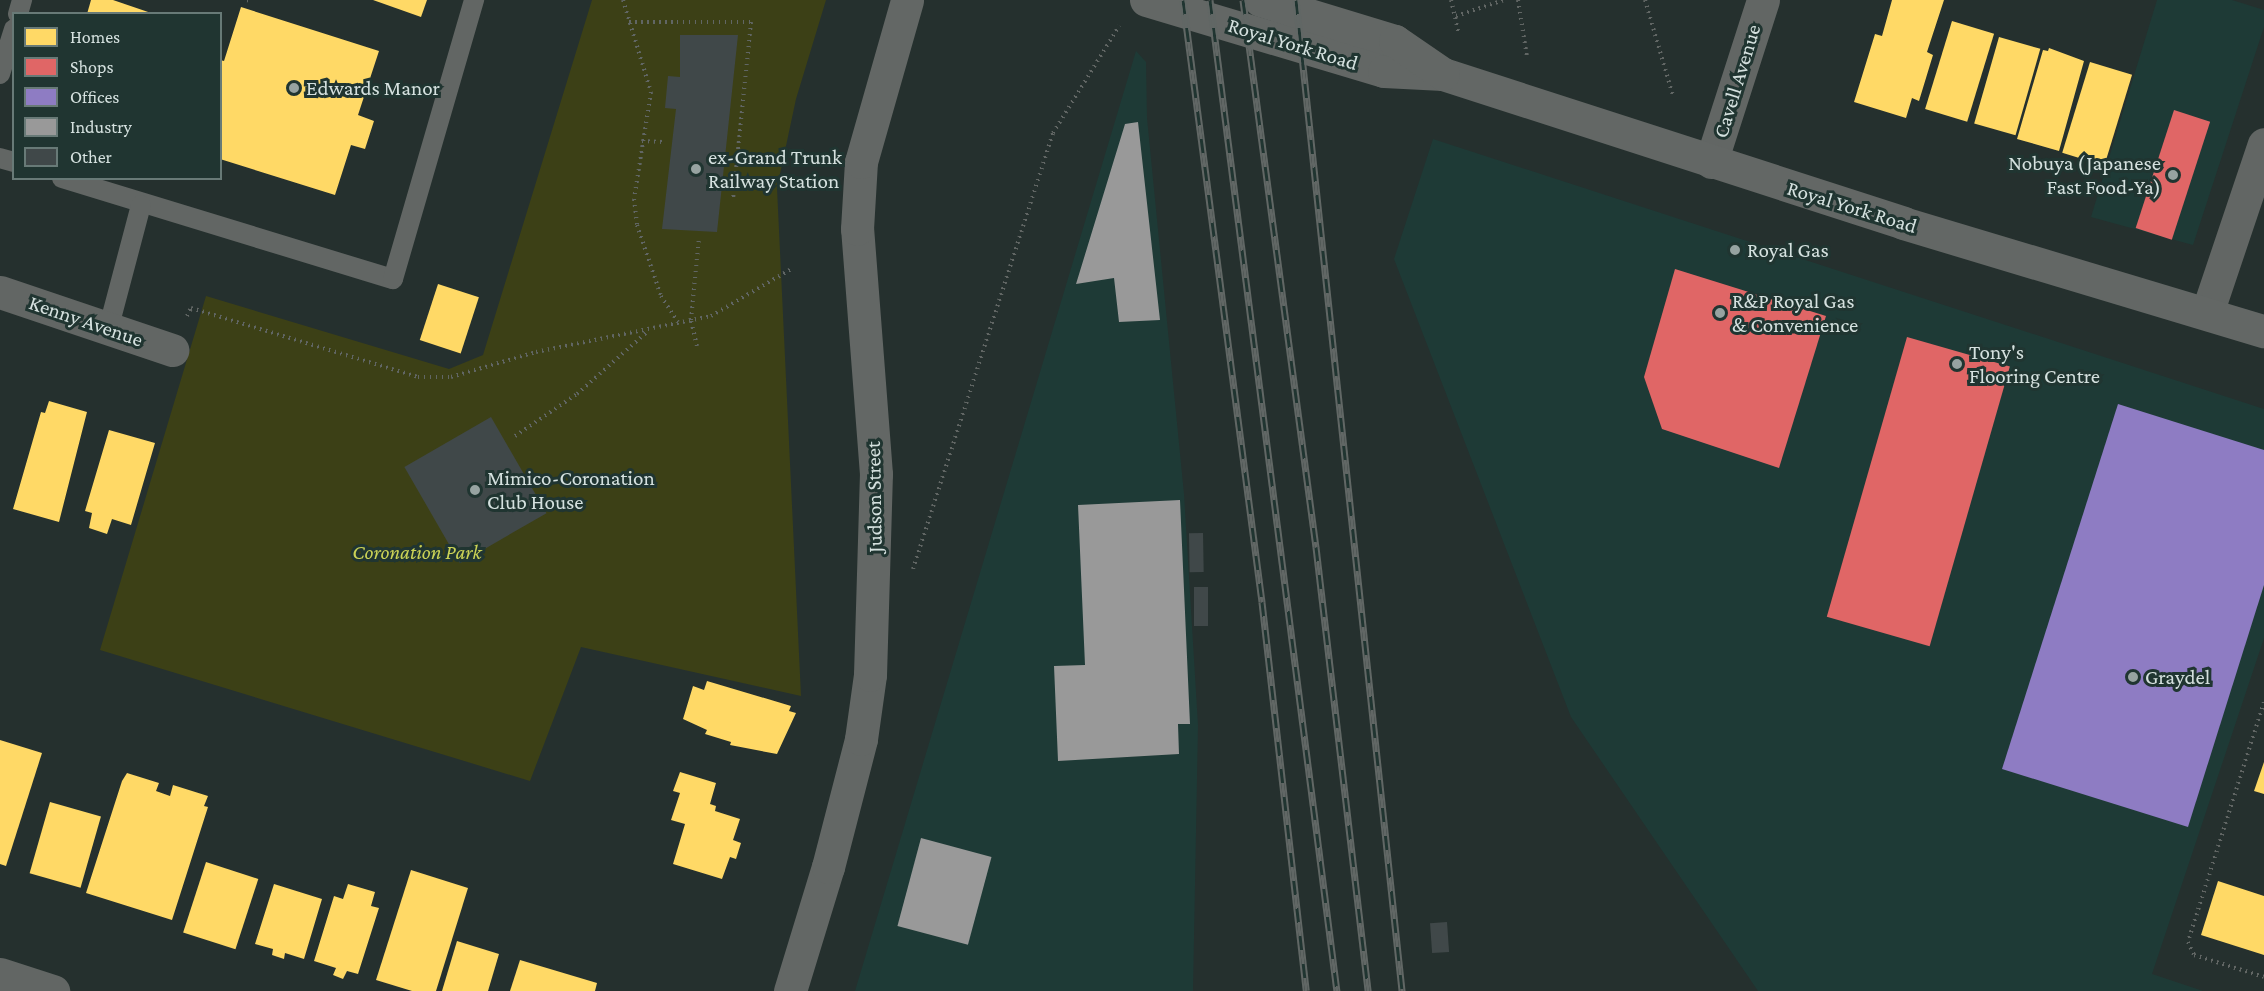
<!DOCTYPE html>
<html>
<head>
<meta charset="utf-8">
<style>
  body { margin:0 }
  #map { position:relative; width:2264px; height:991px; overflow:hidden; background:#25302e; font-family:"Crimson Pro",serif }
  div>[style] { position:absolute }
  .built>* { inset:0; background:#1e3a36 }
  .green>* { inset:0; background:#3c4016 }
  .homes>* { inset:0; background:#ffd966; transform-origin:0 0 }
  .shops>* { inset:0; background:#e06666; transform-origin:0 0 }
  .offices>* { inset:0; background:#8e7cc3 }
  .industry>* { inset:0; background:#999; transform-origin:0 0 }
  .building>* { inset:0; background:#404849; transform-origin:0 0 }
  .path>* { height:4px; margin-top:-2px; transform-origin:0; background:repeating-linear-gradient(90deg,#616664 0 1.5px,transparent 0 6px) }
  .lane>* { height:20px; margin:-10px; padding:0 10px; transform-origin:10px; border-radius:10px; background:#626664 }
  .street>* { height:33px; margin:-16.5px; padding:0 16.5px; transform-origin:16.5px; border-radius:16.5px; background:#626664 }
  .secondary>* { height:33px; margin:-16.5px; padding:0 16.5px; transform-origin:16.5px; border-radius:16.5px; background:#636765 }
  .rail>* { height:7px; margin-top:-3.5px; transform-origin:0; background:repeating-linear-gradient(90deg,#203531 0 14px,#616765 0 28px); box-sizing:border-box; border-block:2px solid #616765 }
  .dots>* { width:16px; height:16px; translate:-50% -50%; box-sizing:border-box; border:3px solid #203531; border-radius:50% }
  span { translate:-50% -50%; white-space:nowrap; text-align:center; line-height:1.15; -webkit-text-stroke:6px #203531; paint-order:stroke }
  .street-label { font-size:21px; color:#d5e1df }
  .poi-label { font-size:21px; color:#d5e1df }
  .left { translate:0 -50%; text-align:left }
  .right { translate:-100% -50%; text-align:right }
  .park-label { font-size:21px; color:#cbd356; font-style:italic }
  .legend { position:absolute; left:12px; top:12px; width:210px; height:168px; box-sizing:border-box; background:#203531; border:2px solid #687a77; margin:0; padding:8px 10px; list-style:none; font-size:18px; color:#d5e1df }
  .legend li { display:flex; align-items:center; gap:12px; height:30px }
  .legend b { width:30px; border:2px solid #687a77 }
</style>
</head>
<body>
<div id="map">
  <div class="built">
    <div style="clip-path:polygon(2157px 0,2232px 0,2264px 10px,2264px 27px,2193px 245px,2091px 217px)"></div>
    <div style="clip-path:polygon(1136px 51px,1146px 62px,1147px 118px,1184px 494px,1198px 725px,1193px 991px,855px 991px)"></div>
    <div style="clip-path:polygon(1433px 139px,2264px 409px,2264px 638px,2152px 974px,2203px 991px,1758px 991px,1571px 717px,1394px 259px)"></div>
  </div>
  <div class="green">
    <div style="clip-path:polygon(592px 0,826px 0,796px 99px,777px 188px,801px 696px,581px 647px,530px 781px,100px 650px,206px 296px,449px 369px,483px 355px)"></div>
  </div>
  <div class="homes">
    <div style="clip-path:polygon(91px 0,113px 0,154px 14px,87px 14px)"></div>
    <div style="clip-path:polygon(373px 0,427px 0,421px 17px)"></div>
    <div style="clip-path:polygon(1892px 0,1944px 0,1927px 52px,1933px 55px,1919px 101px,1912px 98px,1906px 118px,1854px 102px,1875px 34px,1882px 36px)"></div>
    <div style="clip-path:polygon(241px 7px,379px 51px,358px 115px,374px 121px,365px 149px,351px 145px,335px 195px,220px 159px,220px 60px,224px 61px)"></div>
    <div style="left:1952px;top:21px;width:44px;height:92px;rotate:17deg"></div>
    <div style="left:1999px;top:37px;width:43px;height:90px;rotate:16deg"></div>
    <div style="clip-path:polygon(2049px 48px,2084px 61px,2059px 151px,2017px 139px,2043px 50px,2048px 51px)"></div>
    <div style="left:2090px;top:62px;width:44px;height:95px;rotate:17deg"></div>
    <div style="left:438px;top:284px;width:43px;height:59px;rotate:18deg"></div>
    <div style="clip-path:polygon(49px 401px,87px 412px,59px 522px,13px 509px,41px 412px,45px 413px)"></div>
    <div style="clip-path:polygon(109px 430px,155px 443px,131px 525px,112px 519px,107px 534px,89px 528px,92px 513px,85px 511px)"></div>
    <div style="clip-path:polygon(707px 681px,791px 706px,789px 711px,796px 713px,777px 754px,730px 745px,731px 742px,705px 734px,707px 730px,683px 719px,693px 686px,704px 690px)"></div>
    <div style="clip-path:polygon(0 740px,42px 753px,6px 866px,0 864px)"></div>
    <div style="clip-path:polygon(2264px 762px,2264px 794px,2254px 791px)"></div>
    <div style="clip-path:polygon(680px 772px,716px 783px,710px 804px,716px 806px,715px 811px,740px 819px,733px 840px,741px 843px,736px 859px,730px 857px,722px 879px,673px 864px,685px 824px,671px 820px,680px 793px,673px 791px)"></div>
    <div style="clip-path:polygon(127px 773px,159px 783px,156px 791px,170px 796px,173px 785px,208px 796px,204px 806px,208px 807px,172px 920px,86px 893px,122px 781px)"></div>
    <div style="left:50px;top:802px;width:53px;height:74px;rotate:16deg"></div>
    <div style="left:206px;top:862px;width:55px;height:74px;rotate:18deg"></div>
    <div style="clip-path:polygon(411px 870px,468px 888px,436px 991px,412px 991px,376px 980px)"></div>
    <div style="clip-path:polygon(2218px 881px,2264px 896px,2264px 955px,2201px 935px)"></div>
    <div style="clip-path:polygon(274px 884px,322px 899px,304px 959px,285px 953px,284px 959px,272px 955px,273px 949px,255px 944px)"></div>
    <div style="clip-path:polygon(348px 884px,375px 892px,371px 906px,379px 908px,358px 974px,347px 971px,343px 979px,333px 975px,336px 968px,314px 961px,334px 896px,343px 899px)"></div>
    <div style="clip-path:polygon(457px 941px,499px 954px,488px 991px,442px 991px)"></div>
    <div style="clip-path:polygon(520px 960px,597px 983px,595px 991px,510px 991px)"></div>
  </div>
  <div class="shops">
    <div style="left:2174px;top:110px;width:38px;height:124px;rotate:18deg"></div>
    <div style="clip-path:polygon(1675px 269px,1826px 316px,1779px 468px,1662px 429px,1644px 377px)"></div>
    <div style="left:1907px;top:337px;width:107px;height:291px;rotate:16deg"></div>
  </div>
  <div class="offices">
    <div style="clip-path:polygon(2118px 404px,2264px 450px,2264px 585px,2188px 827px,2002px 769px)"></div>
  </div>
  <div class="industry">
    <div style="clip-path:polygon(1138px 122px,1160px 320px,1119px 322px,1114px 278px,1076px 284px,1125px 124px)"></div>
    <div style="clip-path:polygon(1180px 500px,1190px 724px,1178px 724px,1179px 754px,1058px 761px,1054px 666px,1085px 665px,1078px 505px)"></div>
    <div style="left:921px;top:838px;width:73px;height:91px;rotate:15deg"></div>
  </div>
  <div class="building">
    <div style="clip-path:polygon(680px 35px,738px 35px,717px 232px,662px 229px,676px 109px,665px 108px,668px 76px,680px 77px)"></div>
    <div style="left:491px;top:417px;width:111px;height:100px;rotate:60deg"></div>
    <div style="left:1203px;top:533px;width:39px;height:14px;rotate:89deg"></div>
    <div style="left:1194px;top:587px;width:14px;height:39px"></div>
    <div style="left:1447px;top:922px;width:30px;height:17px;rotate:86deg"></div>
  </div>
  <div class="path">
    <div style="left:247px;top:0;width:3px;rotate:18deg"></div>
    <div style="left:623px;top:0;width:96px;rotate:73.1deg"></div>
    <div style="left:651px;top:92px;width:108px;rotate:99deg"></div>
    <div style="left:634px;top:199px;width:26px;rotate:83deg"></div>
    <div style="left:637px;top:225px;width:75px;rotate:71.3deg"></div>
    <div style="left:661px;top:296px;width:31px;rotate:57deg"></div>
    <div style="left:1451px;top:0;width:35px;rotate:77deg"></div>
    <div style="left:1518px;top:0;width:58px;rotate:81deg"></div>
    <div style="left:1645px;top:0;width:100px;rotate:73.7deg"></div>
    <div style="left:1456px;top:16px;width:51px;rotate:-18.4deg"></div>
    <div style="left:629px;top:22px;width:122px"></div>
    <div style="left:751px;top:22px;width:179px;rotate:95.8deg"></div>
    <div style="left:642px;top:141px;width:21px;rotate:3deg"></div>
    <div style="left:187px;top:316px;width:9px;rotate:-63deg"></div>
    <div style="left:191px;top:308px;width:237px;rotate:16.9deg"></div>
    <div style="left:418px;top:377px;width:33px"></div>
    <div style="left:451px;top:377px;width:89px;rotate:-16.4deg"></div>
    <div style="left:536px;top:352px;width:179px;rotate:-11.6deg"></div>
    <div style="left:711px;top:316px;width:93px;rotate:-30.4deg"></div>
    <div style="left:697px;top:346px;width:27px;rotate:-103deg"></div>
    <div style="left:691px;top:320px;width:83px;rotate:-84.5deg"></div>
    <div style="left:515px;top:436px;width:75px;rotate:-34.1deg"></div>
    <div style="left:577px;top:394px;width:95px;rotate:-41.6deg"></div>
    <div style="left:913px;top:569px;width:458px;rotate:-72.2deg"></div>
    <div style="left:1053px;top:133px;width:126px;rotate:-58.3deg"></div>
    <div style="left:2264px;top:702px;width:252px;rotate:107.6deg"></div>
    <div style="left:2188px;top:942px;width:14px;rotate:65deg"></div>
    <div style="left:2194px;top:955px;width:73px;rotate:17.4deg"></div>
  </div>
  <div class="lane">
    <div style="left:18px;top:14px;width:15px;rotate:-74deg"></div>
    <div style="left:0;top:74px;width:47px;rotate:-72.7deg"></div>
    <div style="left:0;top:158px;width:15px;rotate:16deg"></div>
    <div style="left:62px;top:178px;width:346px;rotate:17deg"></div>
    <div style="left:393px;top:279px;width:291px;rotate:-73.8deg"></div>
    <div style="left:108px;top:330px;width:129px;rotate:-75.2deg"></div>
  </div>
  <div class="street">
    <div style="left:1711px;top:162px;width:170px;rotate:-72.2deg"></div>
    <div style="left:0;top:292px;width:182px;rotate:18.6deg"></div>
    <div style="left:2207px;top:313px;width:178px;rotate:-71.4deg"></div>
    <div style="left:0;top:974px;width:56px;rotate:17.8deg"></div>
  </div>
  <div class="secondary">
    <div style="left:1146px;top:0;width:248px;rotate:16.6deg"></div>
    <div style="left:1384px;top:71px;width:59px;rotate:2.9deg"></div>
    <div style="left:1443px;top:74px;width:484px;rotate:17.9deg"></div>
    <div style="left:1903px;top:223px;width:377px;rotate:16.7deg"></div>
    <div style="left:1260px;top:0;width:141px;rotate:16.9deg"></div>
    <div style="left:1395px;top:41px;width:58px;rotate:34.5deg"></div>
    <div style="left:790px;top:991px;width:130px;rotate:-73deg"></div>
    <div style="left:828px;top:867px;width:132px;rotate:-75.5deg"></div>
    <div style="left:861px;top:739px;width:65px;rotate:-82deg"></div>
    <div style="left:870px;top:675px;width:201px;rotate:-88.3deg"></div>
    <div style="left:876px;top:474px;width:246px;rotate:-94.4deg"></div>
    <div style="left:857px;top:229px;width:67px;rotate:-86.6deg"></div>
    <div style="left:861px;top:162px;width:168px;rotate:-74.1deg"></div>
  </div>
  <div class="rail">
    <div style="left:1183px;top:0;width:607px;rotate:82.52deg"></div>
    <div style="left:1262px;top:602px;width:391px;rotate:83.5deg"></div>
    <div style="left:1210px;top:0;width:999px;rotate:82.7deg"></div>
    <div style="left:1243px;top:0;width:552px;rotate:82.4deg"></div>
    <div style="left:1316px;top:547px;width:447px;rotate:83.3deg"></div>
    <div style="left:1296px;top:0;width:997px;rotate:83.89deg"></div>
  </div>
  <div class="dots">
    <div style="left:294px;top:88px;background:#97a3a1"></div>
    <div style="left:696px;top:169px;background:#97a3a1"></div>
    <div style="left:2173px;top:175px;background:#97a3a1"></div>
    <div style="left:1735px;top:250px;background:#97a3a1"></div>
    <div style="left:1720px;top:313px;background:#97a3a1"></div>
    <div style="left:1957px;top:364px;background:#97a3a1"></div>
    <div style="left:475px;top:490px;background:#97a3a1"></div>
    <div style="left:2133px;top:677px;background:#97a3a1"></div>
  </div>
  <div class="street-label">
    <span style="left:1293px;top:44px;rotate:17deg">Royal York Road</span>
    <span style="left:1737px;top:81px;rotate:-73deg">Cavell Avenue</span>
    <span style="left:1852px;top:207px;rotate:17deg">Royal York Road</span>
    <span style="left:86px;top:321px;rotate:19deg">Kenny Avenue</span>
    <span style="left:874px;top:497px;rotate:-91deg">Judson Street</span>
  </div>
  <div class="poi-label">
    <span class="left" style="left:306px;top:88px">Edwards Manor</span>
    <span class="left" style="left:708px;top:169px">ex-Grand Trunk<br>Railway Station</span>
    <span class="right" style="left:2161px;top:175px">Nobuya (Japanese<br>Fast Food-Ya)</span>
    <span class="left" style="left:1747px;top:250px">Royal Gas</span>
    <span class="left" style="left:1732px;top:313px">R&amp;P Royal Gas<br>&amp; Convenience</span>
    <span class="left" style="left:1969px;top:364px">Tony's<br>Flooring Centre</span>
    <span class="left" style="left:487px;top:490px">Mimico-Coronation<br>Club House</span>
    <span class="left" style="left:2145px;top:677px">Graydel</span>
  </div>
  <div class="park-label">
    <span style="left:417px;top:552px">Coronation Park</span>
  </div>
  <ul class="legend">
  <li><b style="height:16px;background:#ffd966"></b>Homes</li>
  <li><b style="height:16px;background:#e06666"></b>Shops</li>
  <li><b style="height:16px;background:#8e7cc3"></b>Offices</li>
  <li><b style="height:16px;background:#999"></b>Industry</li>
  <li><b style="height:16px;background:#404849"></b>Other</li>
  </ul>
</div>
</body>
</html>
